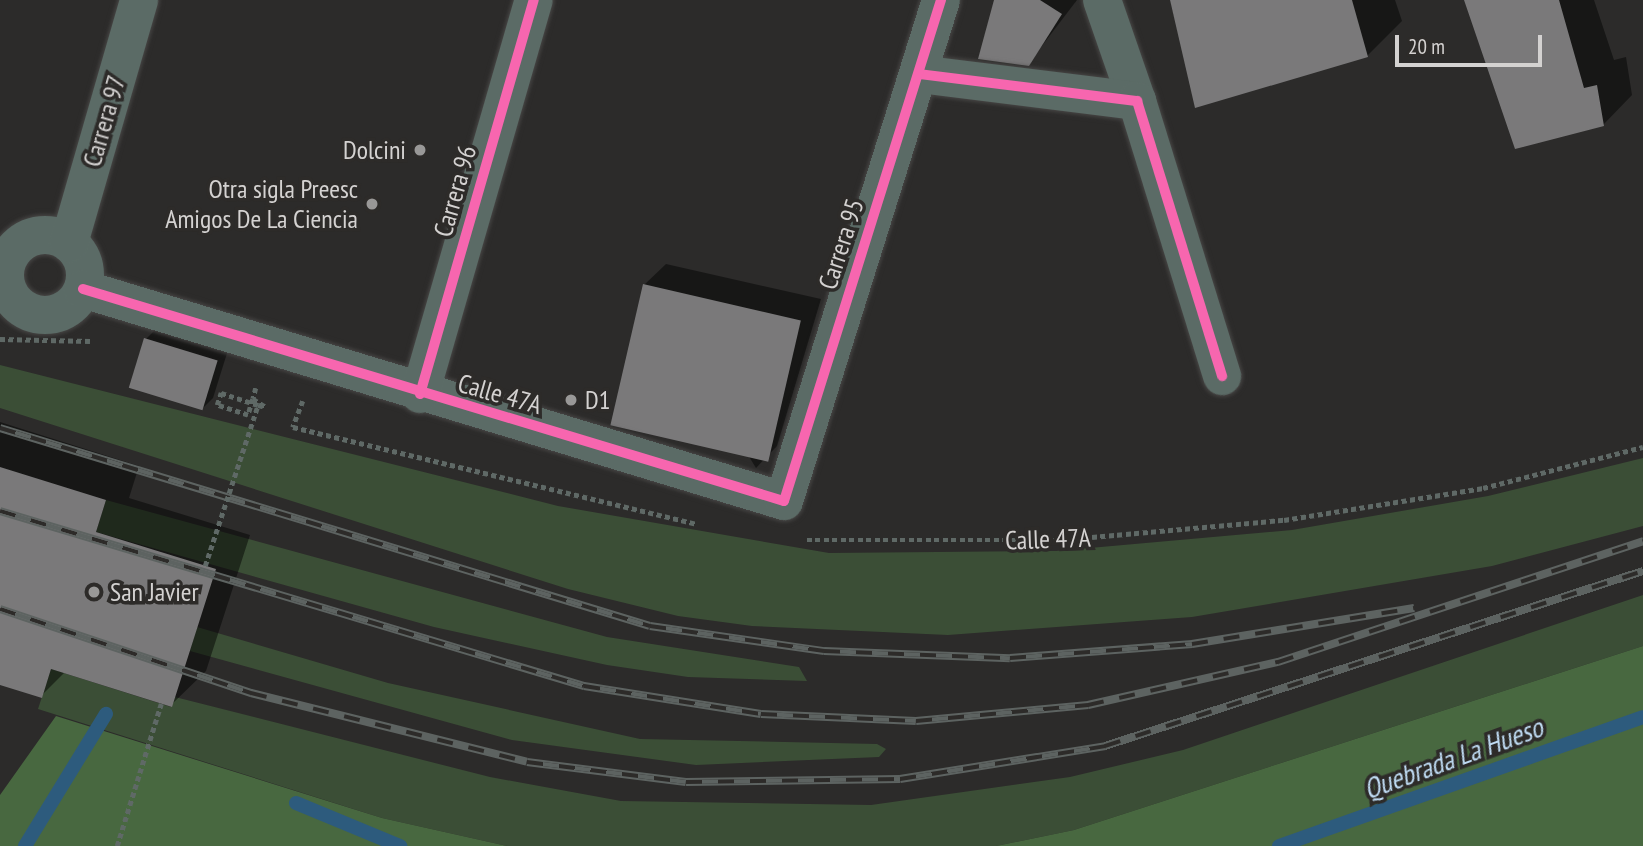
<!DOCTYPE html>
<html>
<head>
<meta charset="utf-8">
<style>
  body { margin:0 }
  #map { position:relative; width:1643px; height:846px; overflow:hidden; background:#2c2b2a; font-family:"PT Sans Narrow",sans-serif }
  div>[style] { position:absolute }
  .green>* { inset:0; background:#3b4e36 }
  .forest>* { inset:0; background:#486840 }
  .shadow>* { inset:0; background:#0007 }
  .stream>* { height:14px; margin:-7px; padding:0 7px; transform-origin:7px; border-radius:7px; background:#2d5b7d }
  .building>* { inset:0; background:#7a797a; transform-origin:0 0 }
  .path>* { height:4.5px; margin-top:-2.25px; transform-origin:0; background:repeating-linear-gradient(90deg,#5f6966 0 5px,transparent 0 8.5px) }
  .roads { filter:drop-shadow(0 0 2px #474645) drop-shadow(0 0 2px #474645) }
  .street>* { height:38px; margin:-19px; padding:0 19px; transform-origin:19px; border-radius:19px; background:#5b6b66 }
  .street>.ring { margin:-19px; padding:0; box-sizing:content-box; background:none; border:38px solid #5b6b66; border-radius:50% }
  .rail>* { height:8px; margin-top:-4px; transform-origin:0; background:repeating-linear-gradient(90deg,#2d2b29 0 16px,#5d6361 0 32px); box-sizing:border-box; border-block:2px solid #5d6361 }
  .path-bridge>* { height:4.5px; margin-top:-2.25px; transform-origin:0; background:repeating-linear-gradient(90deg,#5f6966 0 5px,transparent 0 8.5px) }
  .cycleway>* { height:10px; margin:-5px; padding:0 5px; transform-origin:5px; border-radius:5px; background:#f766af }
  .dots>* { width:19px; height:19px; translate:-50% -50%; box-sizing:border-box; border:4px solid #2d2b29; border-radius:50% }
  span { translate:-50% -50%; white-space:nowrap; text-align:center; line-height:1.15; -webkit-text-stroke:7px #2d2b29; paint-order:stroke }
  .street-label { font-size:26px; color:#d4d2d1 }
  .poi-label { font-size:26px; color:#d4d2d1 }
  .right { translate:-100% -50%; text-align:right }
  .left { translate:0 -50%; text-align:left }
  .water-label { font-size:28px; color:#bfdbf3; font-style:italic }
  .scale { position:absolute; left:1395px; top:35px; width:147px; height:32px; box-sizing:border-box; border:4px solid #d4d2d1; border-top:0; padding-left:9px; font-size:21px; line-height:24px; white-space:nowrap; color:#d4d2d1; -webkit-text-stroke:5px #2d2b29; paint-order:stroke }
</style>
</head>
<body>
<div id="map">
  <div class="green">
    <div style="clip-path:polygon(0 365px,558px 506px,829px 553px,1056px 551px,1292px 530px,1488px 496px,1643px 458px,1643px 526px,1492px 566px,1192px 617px,948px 635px,752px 626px,678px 616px,568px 589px,0 408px)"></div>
    <div style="clip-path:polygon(106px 500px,607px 637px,799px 667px,807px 681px,688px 677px,607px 665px,434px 627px,96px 532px)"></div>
    <div style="clip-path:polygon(1643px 595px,1643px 646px,1074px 830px,996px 846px,507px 846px,382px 818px,38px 709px,51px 669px,171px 707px,175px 697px,490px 777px,621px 801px,871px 805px,1070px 777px,1183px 750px)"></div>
    <div style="clip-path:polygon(197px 627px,388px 683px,640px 739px,877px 744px,886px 749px,879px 757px,696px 765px,512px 740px,190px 651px)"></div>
  </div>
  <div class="forest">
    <div style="clip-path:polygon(1643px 646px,1643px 846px,996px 846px,1074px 830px)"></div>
    <div style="clip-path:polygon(56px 716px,382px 818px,507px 846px,0 846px,0 795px)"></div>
  </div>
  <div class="shadow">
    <div style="clip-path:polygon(996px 0,1077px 0,1028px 64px)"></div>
    <div style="clip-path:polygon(1170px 0,1395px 0,1402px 21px,1367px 56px,1197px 106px)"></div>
    <div style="clip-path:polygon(1467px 0,1594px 0,1614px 60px,1626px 57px,1632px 95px,1603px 125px)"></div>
    <div style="clip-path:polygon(666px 264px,821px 299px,777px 446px,756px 468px,644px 285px)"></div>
    <div style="clip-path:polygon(157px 328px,228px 350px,213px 398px,202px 409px,146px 339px)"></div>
    <div style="clip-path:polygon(0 422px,139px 466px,129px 498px,250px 535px,206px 671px,171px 705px,65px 672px,41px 696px,0 683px)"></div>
  </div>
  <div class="stream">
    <div style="left:296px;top:803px;width:113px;rotate:22.5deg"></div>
    <div style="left:25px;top:846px;width:155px;rotate:-58.5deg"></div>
    <div style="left:1279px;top:846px;width:386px;rotate:-19.5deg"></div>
  </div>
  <div class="building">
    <div style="clip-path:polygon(994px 0,1040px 0,1062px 14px,1029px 66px,978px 59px)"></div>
    <div style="clip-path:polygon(1170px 0,1352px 0,1368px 57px,1195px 108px)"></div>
    <div style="clip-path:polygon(1464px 0,1559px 0,1584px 88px,1597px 85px,1604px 126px,1515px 149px)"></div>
    <div style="left:643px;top:284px;width:162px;height:145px;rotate:13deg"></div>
    <div style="left:144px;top:338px;width:77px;height:52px;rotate:17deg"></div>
    <div style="clip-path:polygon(0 467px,106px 500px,96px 532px,216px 569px,172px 707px,51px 669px,42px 698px,0 685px)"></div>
  </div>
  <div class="path">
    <div style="left:0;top:339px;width:90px;rotate:1.3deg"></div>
    <div style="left:256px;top:388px;width:11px;rotate:105deg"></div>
    <div style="left:253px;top:399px;width:17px;rotate:107deg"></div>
    <div style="left:248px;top:415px;width:33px;rotate:-162deg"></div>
    <div style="left:217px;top:405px;width:13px;rotate:-72deg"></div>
    <div style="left:221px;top:393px;width:39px;rotate:18deg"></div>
    <div style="left:258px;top:405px;width:8px;rotate:14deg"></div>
    <div style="left:253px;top:399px;width:15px;rotate:32deg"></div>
    <div style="left:303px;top:401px;width:28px;rotate:111deg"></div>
    <div style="left:293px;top:427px;width:415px;rotate:13.5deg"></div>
    <div style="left:807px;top:540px;width:251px"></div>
    <div style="left:1058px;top:540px;width:227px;rotate:-5.1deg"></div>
    <div style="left:1284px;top:520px;width:202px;rotate:-9.1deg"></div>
    <div style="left:1483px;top:488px;width:165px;rotate:-14.4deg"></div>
    <div style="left:117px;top:846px;width:149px;rotate:-72.8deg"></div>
  </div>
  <div class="roads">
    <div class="street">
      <div style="left:1102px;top:0;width:107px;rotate:70.9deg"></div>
      <div style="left:919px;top:74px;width:220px;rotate:7.1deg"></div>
      <div style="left:1137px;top:101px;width:288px;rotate:72.8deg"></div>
      <div class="ring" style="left:5px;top:235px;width:42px;height:42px"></div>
      <div style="left:69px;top:243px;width:253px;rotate:-73.9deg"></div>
      <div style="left:83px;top:289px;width:732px;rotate:16.83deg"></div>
      <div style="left:784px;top:501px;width:525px;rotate:-72.6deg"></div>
      <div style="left:420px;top:394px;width:410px;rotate:-73.9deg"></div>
    </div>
  </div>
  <div class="rail">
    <div style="left:0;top:428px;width:679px;rotate:16.94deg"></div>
    <div style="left:650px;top:626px;width:176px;rotate:8.2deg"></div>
    <div style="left:824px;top:651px;width:186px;rotate:2.2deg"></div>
    <div style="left:1010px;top:658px;width:183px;rotate:-4.4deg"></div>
    <div style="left:1192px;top:644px;width:225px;rotate:-9.2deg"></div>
    <div style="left:0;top:511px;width:610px;rotate:16.68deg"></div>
    <div style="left:584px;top:686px;width:179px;rotate:9deg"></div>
    <div style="left:761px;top:714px;width:155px;rotate:2.6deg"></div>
    <div style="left:916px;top:721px;width:173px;rotate:-5.3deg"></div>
    <div style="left:1088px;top:705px;width:195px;rotate:-12.8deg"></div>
    <div style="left:1278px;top:662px;width:385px;rotate:-18.3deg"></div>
    <div style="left:0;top:609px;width:265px;rotate:18.5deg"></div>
    <div style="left:251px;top:693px;width:284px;rotate:14deg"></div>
    <div style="left:527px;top:762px;width:160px;rotate:7.2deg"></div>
    <div style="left:686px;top:782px;width:214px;rotate:-0.8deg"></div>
    <div style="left:900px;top:779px;width:208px;rotate:-9.1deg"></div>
    <div style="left:1105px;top:746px;width:566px;rotate:-18.02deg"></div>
  </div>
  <div class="path-bridge">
    <div style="left:205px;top:566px;width:169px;rotate:-71.8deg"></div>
  </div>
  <div class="cycleway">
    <div style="left:919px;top:74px;width:220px;rotate:7.1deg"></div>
    <div style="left:1137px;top:101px;width:288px;rotate:72.8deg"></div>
    <div style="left:83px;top:289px;width:732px;rotate:16.83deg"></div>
    <div style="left:784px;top:501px;width:525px;rotate:-72.6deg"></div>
    <div style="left:420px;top:394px;width:410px;rotate:-73.9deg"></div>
  </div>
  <div class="dots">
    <div style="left:420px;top:150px;background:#999897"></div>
    <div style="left:372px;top:204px;background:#999897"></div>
    <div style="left:571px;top:400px;background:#999897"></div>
    <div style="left:94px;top:592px;background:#999897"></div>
  </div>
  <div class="street-label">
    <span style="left:104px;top:121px;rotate:-74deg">Carrera 97</span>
    <span style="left:455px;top:191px;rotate:-74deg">Carrera 96</span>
    <span style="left:841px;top:244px;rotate:-72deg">Carrera 95</span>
    <span style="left:500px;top:394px;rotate:16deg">Calle 47A</span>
    <span style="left:1048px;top:539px;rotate:-2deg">Calle 47A</span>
  </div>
  <div class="poi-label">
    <span class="right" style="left:406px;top:150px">Dolcini</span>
    <span class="right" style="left:358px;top:204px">Otra sigla Preesc<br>Amigos De La Ciencia</span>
    <span class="left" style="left:585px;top:400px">D1</span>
    <span class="left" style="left:110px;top:592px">San Javier</span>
  </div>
  <div class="water-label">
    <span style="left:1453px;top:758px;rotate:-20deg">Quebrada La Hueso</span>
  </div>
  <div class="scale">20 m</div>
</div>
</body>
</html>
